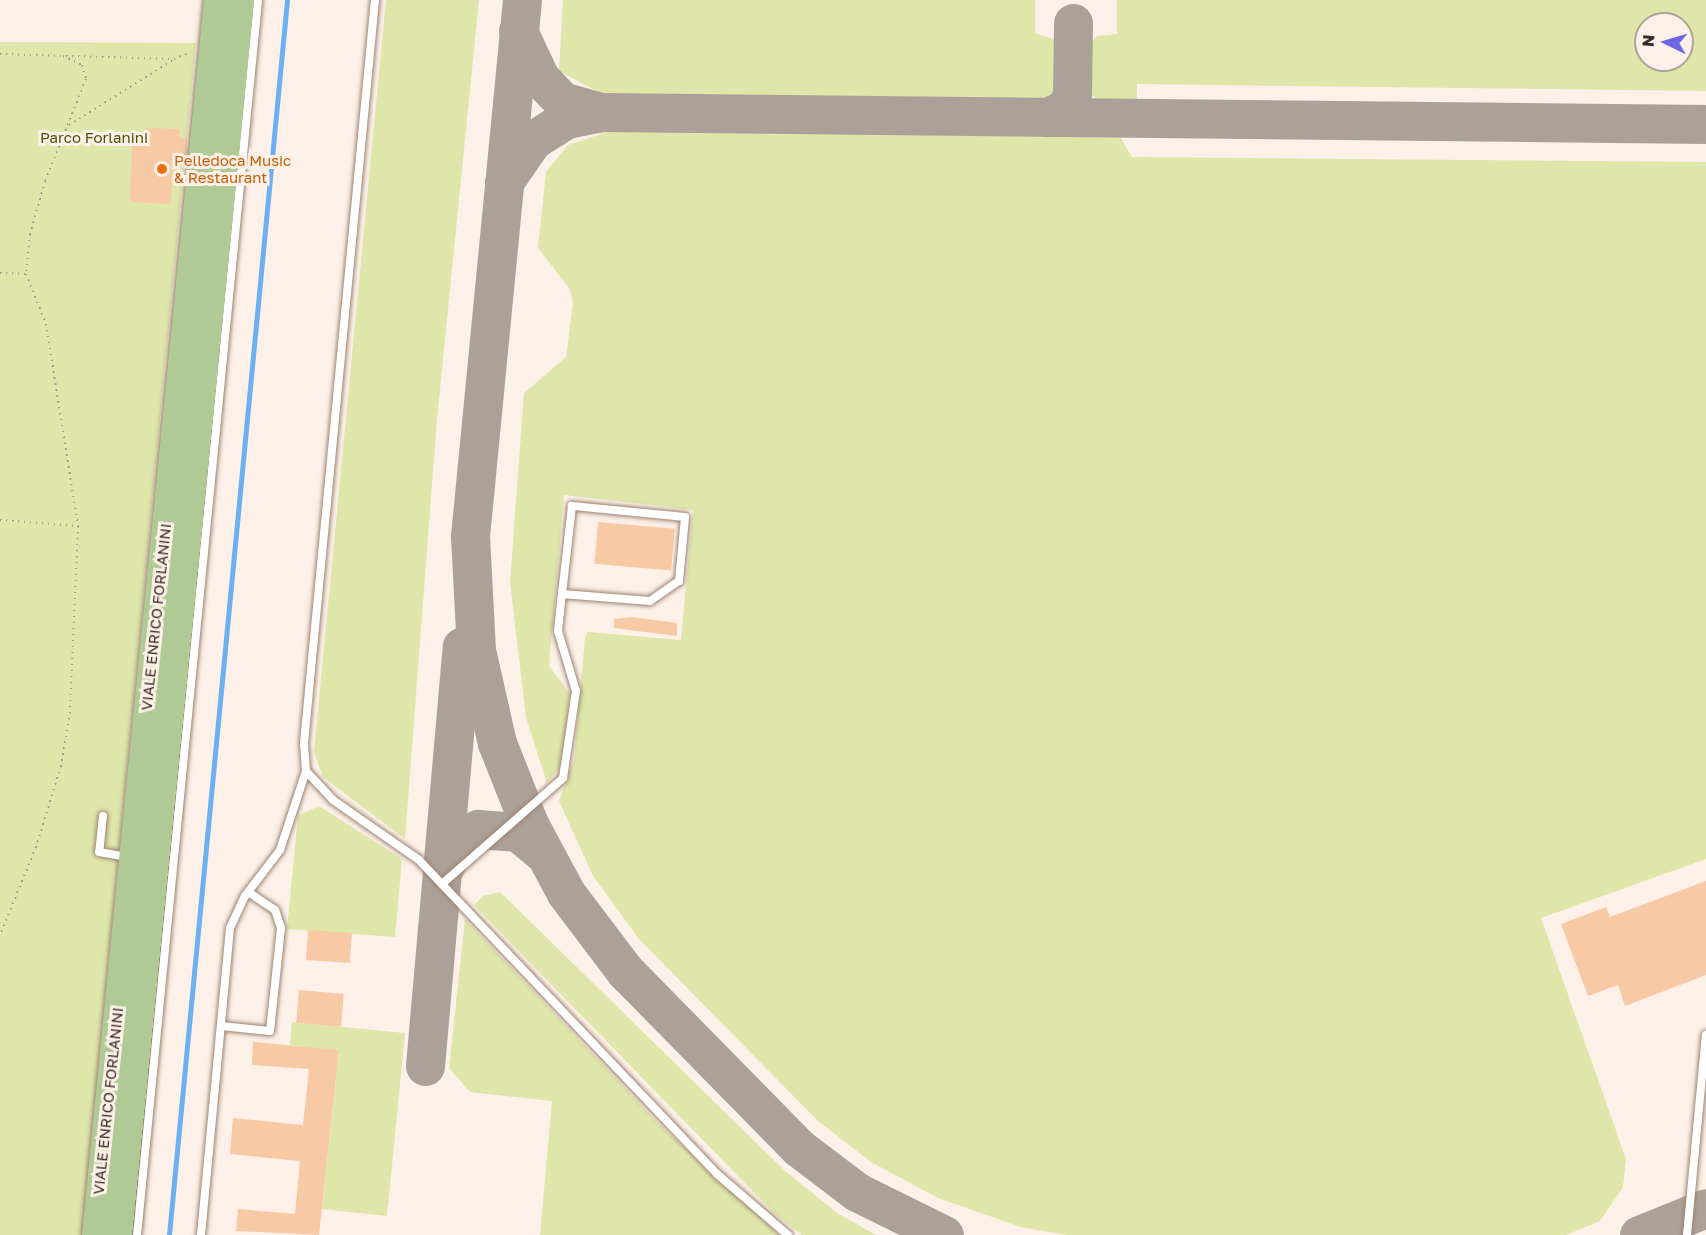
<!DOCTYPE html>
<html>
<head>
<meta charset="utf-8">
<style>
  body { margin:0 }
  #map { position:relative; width:1706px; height:1235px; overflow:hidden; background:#fcf0e8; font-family:"Golos Text",sans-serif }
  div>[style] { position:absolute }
  .green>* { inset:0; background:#dfe6aa }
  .stream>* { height:4.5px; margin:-2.25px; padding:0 2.25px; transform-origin:2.25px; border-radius:2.25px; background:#6daff3 }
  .taxiway>* { height:39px; margin:-19.5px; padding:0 19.5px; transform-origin:19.5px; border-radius:19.5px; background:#aca199 }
  .building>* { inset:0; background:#f8c9a5; transform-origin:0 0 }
  .path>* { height:2px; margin-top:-1px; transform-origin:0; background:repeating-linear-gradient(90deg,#a59991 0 1.5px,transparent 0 6px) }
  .roads { filter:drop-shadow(0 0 2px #9d8470) drop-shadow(0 0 2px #9d8470) }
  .lane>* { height:8px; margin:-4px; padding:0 4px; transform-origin:4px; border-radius:4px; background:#fff }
  .primary>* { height:26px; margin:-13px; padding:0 13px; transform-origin:13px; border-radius:13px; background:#afca94 }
  .dots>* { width:16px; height:16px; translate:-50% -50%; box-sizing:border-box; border:3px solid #fcf0e8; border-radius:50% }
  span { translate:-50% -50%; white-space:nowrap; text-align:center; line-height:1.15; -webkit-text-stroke:6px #fcf0e8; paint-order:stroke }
  .park-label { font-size:15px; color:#4d5208 }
  .food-label { font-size:15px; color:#c56008 }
  .left { translate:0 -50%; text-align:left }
  .street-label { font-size:15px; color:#3a2f27 }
  .north { position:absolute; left:1634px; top:12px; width:60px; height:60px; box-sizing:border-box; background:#fcf0e8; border:2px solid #aea39b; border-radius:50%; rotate:275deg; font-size:16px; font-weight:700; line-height:24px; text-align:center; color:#3a2f27 }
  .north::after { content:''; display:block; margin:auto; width:21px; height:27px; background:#6b68e1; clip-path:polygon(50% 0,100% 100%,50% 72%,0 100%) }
</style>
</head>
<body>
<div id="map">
  <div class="green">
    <div style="clip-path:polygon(386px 0,479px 0,437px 419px,405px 839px,323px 777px,314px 752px)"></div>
    <div style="clip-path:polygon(563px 0,1035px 0,1035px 33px,1056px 40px,1054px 92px,1047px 101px,1036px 102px,602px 94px,559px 71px)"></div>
    <div style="clip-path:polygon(evenodd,1117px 0,1706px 0,1706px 91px,1137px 84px,1137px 99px,1098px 100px,1089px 93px,1092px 42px,1097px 36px,1117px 34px,1117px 0,1646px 24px,1682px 24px,1682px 60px,1646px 60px,1646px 24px)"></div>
    <div style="clip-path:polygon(0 42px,196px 43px,82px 1235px,0 1235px)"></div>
    <div style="clip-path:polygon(613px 130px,1113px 136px,1120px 137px,1132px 157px,1706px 162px,1706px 859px,1541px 918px,1626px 1159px,1623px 1187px,1600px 1221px,1566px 1235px,1066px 1235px,1021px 1227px,938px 1198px,871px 1162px,817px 1120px,639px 939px,593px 876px,559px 801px,574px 760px,585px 638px,588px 632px,681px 640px,693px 510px,564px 495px,549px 666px,570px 694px,563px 764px,547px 783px,526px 718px,510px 582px,524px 393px,566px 357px,573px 304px,570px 289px,538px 248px,546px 172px,568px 145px)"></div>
    <div style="clip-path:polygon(319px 806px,402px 859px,395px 937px,287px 929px,298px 816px)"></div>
    <div style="clip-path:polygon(500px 892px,784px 1170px,837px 1213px,876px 1235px,802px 1235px,773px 1212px,474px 905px,483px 896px)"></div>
    <div style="clip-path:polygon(465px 919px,658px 1123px,779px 1235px,540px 1235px,552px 1101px,470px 1092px,449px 1068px)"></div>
    <div style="clip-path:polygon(292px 1022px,405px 1033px,387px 1216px,322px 1209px,339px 1051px,290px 1045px)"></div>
  </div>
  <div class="stream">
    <div style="left:169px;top:1235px;width:1241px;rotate:-84.54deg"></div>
  </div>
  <div class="taxiway">
    <div style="left:522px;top:0;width:539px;rotate:95.54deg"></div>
    <div style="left:470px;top:536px;width:114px;rotate:87deg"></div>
    <div style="left:476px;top:650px;width:95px;rotate:77.3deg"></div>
    <div style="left:497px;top:743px;width:87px;rotate:68.4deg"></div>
    <div style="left:529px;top:824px;width:78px;rotate:61.8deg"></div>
    <div style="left:566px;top:893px;width:98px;rotate:52.9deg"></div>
    <div style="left:625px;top:971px;width:248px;rotate:45.5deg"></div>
    <div style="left:799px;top:1148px;width:73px;rotate:37.2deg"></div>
    <div style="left:857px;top:1192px;width:97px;rotate:26.3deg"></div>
    <div style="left:518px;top:31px;width:52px;rotate:64.9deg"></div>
    <div style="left:540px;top:78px;width:32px;rotate:46deg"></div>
    <div style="left:562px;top:101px;width:41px;rotate:15.8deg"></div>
    <div style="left:1047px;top:117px;width:17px;rotate:-24deg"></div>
    <div style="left:1063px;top:110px;width:16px;rotate:-55deg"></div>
    <div style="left:1072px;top:97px;width:74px;rotate:-89.2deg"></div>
    <div style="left:504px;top:182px;width:51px;rotate:-55.4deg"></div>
    <div style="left:533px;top:140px;width:39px;rotate:-32deg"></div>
    <div style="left:566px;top:119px;width:36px;rotate:-11deg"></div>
    <div style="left:601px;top:112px;width:1105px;rotate:0.62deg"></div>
    <div style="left:443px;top:870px;width:31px;rotate:-63deg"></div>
    <div style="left:457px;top:842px;width:25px;rotate:-32deg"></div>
    <div style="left:478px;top:829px;width:40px;rotate:4.3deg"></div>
    <div style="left:518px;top:832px;width:33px;rotate:40deg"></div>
    <div style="left:425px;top:1066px;width:421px;rotate:-85deg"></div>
    <div style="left:1639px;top:1235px;width:72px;rotate:-21.9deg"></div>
  </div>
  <div class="building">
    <div style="clip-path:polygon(147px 128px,180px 129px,179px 138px,187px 139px,187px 156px,173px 155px,171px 204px,130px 202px,132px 144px,141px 144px)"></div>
    <div style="left:598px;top:522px;width:77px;height:42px;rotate:5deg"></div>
    <div style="clip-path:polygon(631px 617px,677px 623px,677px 636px,614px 628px,614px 619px)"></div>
    <div style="clip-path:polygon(1706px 881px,1706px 975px,1625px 1006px,1618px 985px,1588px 996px,1561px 924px,1606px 907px,1610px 917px)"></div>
    <div style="left:308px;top:930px;width:44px;height:30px;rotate:4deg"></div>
    <div style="left:299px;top:990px;width:45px;height:33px;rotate:5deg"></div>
    <div style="clip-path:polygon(253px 1042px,339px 1050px,319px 1235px,236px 1231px,238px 1209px,295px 1214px,300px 1161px,230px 1154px,233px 1118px,303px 1125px,309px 1069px,252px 1065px)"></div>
  </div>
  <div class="path">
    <div style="left:0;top:54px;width:63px;rotate:1.8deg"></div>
    <div style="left:63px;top:56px;width:21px;rotate:25deg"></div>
    <div style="left:82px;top:65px;width:15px;rotate:74deg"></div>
    <div style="left:86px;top:79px;width:110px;rotate:111.9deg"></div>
    <div style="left:45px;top:181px;width:55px;rotate:105.8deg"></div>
    <div style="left:30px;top:234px;width:40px;rotate:95.7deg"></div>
    <div style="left:26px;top:274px;width:54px;rotate:68.2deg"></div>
    <div style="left:46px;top:324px;width:205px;rotate:81deg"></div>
    <div style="left:78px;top:526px;width:186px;rotate:92.5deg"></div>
    <div style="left:70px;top:712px;width:55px;rotate:99.5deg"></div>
    <div style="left:61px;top:766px;width:85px;rotate:107.2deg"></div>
    <div style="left:36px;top:847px;width:95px;rotate:112.2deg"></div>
    <div style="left:66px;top:56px;width:108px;rotate:1.6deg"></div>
    <div style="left:174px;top:59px;width:18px;rotate:-22deg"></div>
    <div style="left:69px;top:125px;width:123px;rotate:-32deg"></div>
    <div style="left:0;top:273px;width:26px;rotate:2deg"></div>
    <div style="left:0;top:520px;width:78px;rotate:4.4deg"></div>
  </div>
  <div class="roads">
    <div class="lane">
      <div style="left:375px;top:0;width:746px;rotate:95.46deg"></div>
      <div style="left:304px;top:743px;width:28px;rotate:86deg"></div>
      <div style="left:306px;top:771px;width:40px;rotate:47deg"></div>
      <div style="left:333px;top:800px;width:105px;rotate:34.9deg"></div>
      <div style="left:419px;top:860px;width:433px;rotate:46.5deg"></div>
      <div style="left:717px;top:1174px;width:94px;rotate:40.7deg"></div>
      <div style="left:103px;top:816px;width:36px;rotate:96deg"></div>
      <div style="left:99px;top:852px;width:29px;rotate:10deg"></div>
      <div style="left:442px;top:884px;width:161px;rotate:-41.2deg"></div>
      <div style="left:563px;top:778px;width:88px;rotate:-81.5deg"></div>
      <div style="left:576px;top:691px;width:63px;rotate:-106.7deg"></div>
      <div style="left:558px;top:631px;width:37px;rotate:-84deg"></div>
      <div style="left:562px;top:594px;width:88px;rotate:4.5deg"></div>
      <div style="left:650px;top:601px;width:35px;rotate:-35deg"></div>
      <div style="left:679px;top:581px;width:64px;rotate:-84.6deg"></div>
      <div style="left:685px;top:517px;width:114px;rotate:-174.4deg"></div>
      <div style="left:572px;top:506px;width:89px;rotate:96.5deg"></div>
      <div style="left:221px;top:1026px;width:49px;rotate:5.8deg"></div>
      <div style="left:270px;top:1031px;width:104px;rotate:-83.9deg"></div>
      <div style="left:281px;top:928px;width:19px;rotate:-108deg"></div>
      <div style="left:275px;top:910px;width:32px;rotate:-146deg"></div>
      <div style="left:137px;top:1235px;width:1241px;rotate:-84.4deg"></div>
      <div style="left:201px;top:1235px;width:308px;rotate:-84.6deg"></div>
      <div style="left:230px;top:928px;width:35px;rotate:-65deg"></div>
      <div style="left:245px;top:896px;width:58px;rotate:-52.7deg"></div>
      <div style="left:280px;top:850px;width:83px;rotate:-71.8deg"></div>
      <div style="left:1687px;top:1235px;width:201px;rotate:-84.6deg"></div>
    </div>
    <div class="primary">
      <div style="left:95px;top:1235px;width:1241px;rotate:-84.36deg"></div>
      <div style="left:119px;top:1235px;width:1241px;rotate:-84.36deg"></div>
    </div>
  </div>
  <div class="dots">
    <div style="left:162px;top:169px;background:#e8710a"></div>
  </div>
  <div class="park-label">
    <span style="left:94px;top:138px">Parco Forlanini</span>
  </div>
  <div class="food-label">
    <span class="left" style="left:174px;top:169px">Pelledoca Music<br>&amp; Restaurant</span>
  </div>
  <div class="street-label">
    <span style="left:156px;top:617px;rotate:-84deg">VIALE ENRICO FORLANINI</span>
    <span style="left:108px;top:1101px;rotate:-84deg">VIALE ENRICO FORLANINI</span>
  </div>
  <div class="north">N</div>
</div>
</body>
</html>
